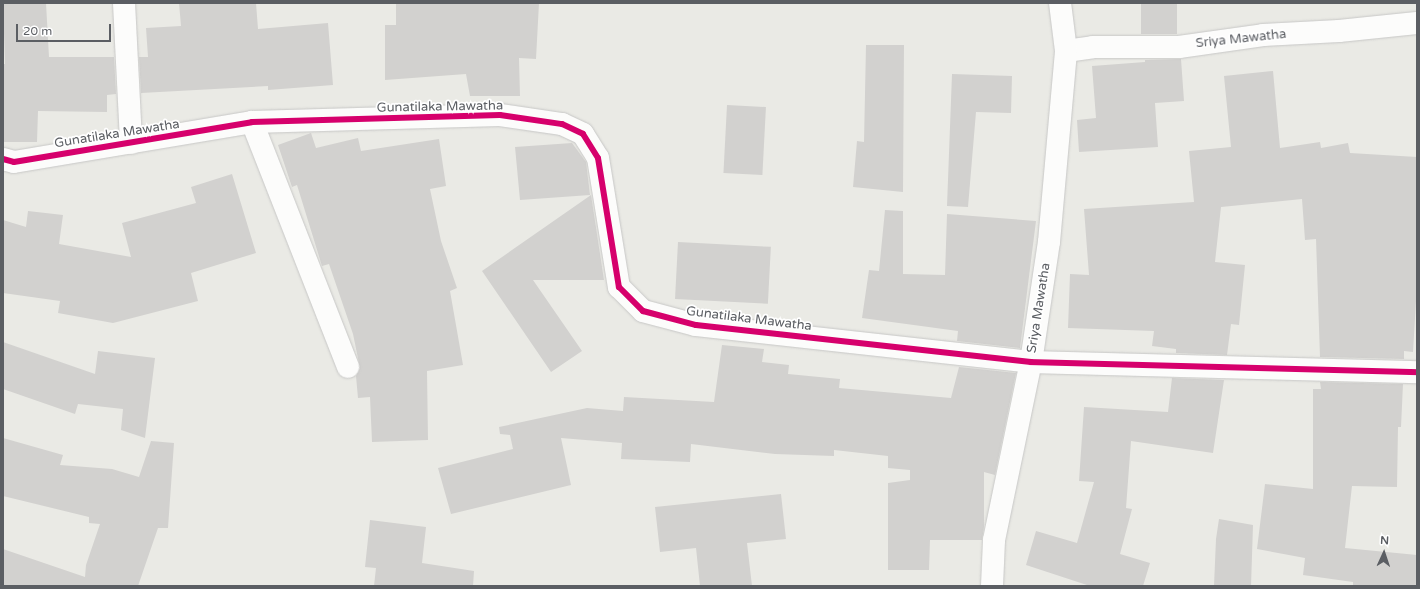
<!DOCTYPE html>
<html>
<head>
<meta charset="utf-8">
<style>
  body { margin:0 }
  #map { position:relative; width:1420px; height:589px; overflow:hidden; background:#eaeae5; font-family:"Varela Round",sans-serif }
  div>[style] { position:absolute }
  .building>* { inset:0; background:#d2d1cf; transform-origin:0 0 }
  .roads { filter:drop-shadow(0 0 1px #c7c7c6) drop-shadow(0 0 1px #c7c7c6) }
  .street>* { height:22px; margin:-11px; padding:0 11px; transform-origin:11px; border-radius:11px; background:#fcfcfb }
  .cycleway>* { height:6px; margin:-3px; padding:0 3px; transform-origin:3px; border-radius:3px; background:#d6006c }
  span { translate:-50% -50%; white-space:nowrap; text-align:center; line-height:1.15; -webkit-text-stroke:3.5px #fff; paint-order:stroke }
  .street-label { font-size:13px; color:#5b5e63 }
  .frame { position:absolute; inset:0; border:4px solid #5b5e63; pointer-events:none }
  .north { position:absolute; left:1364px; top:533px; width:40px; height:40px; -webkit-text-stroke:3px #fff; paint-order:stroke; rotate:3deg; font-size:11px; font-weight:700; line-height:16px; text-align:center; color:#5b5e63 }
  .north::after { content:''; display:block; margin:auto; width:14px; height:18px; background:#5b5e63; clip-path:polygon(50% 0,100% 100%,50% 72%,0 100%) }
  .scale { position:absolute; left:16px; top:24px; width:95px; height:18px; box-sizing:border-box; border:2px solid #5b5e63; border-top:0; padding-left:5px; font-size:12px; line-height:14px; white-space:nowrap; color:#5b5e63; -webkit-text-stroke:3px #fff; paint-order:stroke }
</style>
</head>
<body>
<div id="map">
  <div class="building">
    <div style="clip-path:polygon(3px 3px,46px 3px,49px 57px,114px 57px,116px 94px,107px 95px,107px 112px,38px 111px,37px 142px,3px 142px,3px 64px,5px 64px)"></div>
    <div style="clip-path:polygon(179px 3px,256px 3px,258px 29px,328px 23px,333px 85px,268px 90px,268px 86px,141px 93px,139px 57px,148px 57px,146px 28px,181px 26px)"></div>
    <div style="clip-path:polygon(396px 3px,539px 3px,536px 59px,519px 58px,520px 96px,470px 96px,466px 74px,385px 80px,385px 25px,396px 25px)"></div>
    <div style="left:1141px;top:3px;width:36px;height:31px"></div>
    <div style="clip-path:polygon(866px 45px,904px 45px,903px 192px,853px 187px,857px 141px,864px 142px)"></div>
    <div style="clip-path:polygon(1181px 59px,1184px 101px,1155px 103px,1158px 147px,1079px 152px,1077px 120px,1096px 118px,1092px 66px,1145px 62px,1145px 60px)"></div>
    <div style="clip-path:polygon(1273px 71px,1280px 148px,1320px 142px,1321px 148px,1348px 143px,1350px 153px,1417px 157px,1417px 284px,1413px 352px,1404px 351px,1404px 359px,1320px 357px,1316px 239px,1305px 240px,1302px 199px,1221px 207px,1215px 262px,1245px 265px,1239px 325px,1231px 324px,1227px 355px,1176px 353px,1176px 349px,1152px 346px,1154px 331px,1068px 328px,1070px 274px,1089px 275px,1084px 209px,1194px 202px,1189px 151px,1231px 147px,1224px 76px)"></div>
    <div style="clip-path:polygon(952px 74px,1012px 76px,1011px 113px,976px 112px,968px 207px,947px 206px)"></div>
    <div style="left:727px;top:105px;width:39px;height:68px;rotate:3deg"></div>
    <div style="clip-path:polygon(311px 133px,316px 148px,358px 138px,361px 151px,439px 139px,446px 186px,430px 189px,441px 241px,457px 288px,450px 291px,463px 365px,427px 371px,428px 440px,372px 442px,370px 397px,358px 398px,356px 376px,360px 368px,353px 334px,329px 264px,322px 266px,297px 185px,292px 187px,278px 145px)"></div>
    <div style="clip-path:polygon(572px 143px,586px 162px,590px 195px,520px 200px,515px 147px)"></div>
    <div style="clip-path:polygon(232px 174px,256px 253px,191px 273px,198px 301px,113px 323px,58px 313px,60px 301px,3px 293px,3px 220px,26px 227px,28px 211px,63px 215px,59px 244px,131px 257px,122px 223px,196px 203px,191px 187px)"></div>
    <div style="clip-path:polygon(591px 195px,604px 280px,533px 280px,582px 351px,551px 372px,482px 271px)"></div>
    <div style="clip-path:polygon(885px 210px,903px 211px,903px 274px,945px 275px,947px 214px,1036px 221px,1020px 348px,957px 341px,958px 331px,862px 318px,869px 270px,879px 271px)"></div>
    <div style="left:678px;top:242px;width:93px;height:57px;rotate:3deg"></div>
    <div style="clip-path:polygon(3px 342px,95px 374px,98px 351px,155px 358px,145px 438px,121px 430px,123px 409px,78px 404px,75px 414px,3px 389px)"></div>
    <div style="clip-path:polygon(722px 345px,764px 349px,762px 362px,789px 365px,788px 374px,840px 379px,839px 388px,951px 398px,959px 367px,1016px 373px,995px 475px,984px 472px,984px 527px,982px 540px,930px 540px,929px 570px,888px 570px,888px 483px,910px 480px,910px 470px,888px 468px,888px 456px,834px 450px,834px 456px,775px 454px,691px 444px,690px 462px,621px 459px,622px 443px,561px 438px,571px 485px,451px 514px,438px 468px,513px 449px,510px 435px,500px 434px,499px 427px,587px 408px,623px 411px,624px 397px,714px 402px)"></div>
    <div style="clip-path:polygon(1172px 378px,1224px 380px,1213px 453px,1131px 441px,1126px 508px,1132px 509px,1120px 554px,1150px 563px,1143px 586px,1090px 586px,1026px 565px,1036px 531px,1077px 543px,1094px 482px,1079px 481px,1084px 407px,1168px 412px)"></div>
    <div style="clip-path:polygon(1320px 382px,1403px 384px,1401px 427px,1398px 427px,1397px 487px,1352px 486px,1345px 548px,1417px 555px,1417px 586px,1353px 586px,1353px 582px,1303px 575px,1305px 558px,1257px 549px,1265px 484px,1313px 489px,1313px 389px,1321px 389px)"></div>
    <div style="clip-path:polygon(3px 438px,63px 455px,60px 465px,112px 469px,139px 477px,151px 441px,174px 443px,168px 528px,158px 528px,138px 586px,3px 586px,3px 549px,85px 577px,86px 565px,100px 524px,89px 523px,89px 517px,3px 496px)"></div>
    <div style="clip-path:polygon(781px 494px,786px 539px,747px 543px,752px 586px,700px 586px,696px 548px,660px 552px,655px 507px)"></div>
    <div style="clip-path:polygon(1219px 519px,1253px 525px,1251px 586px,1214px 586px,1216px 539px)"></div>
    <div style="clip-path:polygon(370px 520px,426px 527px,422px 563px,474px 571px,473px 586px,374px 586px,376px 568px,365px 567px)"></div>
  </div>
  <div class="roads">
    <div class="street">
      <div style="left:124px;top:3px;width:140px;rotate:87.1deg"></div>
      <div style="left:1066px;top:51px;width:27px;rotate:-8deg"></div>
      <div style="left:1093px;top:47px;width:86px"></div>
      <div style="left:1179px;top:47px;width:85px;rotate:-8.1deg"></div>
      <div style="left:1263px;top:35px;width:76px;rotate:-3deg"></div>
      <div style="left:1339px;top:31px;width:78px;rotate:-5.9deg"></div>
      <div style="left:252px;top:122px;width:263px;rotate:68.6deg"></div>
      <div style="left:3px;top:159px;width:11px;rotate:15deg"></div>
      <div style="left:14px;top:162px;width:241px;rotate:-9.5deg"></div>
      <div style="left:252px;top:122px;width:248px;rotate:-1.6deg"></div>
      <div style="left:500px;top:115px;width:63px;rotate:8.3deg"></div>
      <div style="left:562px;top:124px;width:23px;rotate:25deg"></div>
      <div style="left:583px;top:134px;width:28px;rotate:58deg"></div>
      <div style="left:598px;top:158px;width:131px;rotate:80.8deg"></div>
      <div style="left:619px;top:287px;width:34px;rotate:45deg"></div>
      <div style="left:643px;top:311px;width:55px;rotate:14.8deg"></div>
      <div style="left:696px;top:325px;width:337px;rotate:6.3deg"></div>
      <div style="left:1031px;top:362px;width:386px;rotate:1.5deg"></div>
      <div style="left:992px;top:586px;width:46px;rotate:-87.5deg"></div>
      <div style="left:994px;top:540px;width:182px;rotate:-78.3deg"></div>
      <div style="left:1031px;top:362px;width:121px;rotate:-81.5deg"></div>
      <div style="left:1049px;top:242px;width:192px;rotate:-84.9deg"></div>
      <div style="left:1066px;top:51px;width:48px;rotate:-97.1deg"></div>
    </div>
  </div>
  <div class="cycleway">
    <div style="left:3px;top:159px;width:11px;rotate:15deg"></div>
    <div style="left:14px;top:162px;width:241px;rotate:-9.5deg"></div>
    <div style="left:252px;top:122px;width:248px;rotate:-1.6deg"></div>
    <div style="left:500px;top:115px;width:63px;rotate:8.3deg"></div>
    <div style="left:562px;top:124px;width:23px;rotate:25deg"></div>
    <div style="left:583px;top:134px;width:28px;rotate:58deg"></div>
    <div style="left:598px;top:158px;width:131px;rotate:80.8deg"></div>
    <div style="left:619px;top:287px;width:34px;rotate:45deg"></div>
    <div style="left:643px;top:311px;width:55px;rotate:14.8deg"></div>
    <div style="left:696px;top:325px;width:337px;rotate:6.3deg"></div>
    <div style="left:1031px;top:362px;width:386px;rotate:1.5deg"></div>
  </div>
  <div class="street-label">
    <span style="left:1241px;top:39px;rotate:-6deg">Sriya Mawatha</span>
    <span style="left:440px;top:107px;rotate:-1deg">Gunatilaka Mawatha</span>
    <span style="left:117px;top:134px;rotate:-9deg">Gunatilaka Mawatha</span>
    <span style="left:1039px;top:308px;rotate:-81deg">Sriya Mawatha</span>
    <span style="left:749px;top:319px;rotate:7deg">Gunatilaka Mawatha</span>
  </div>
  <div class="frame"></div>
  <div class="north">N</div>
  <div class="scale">20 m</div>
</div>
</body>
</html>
